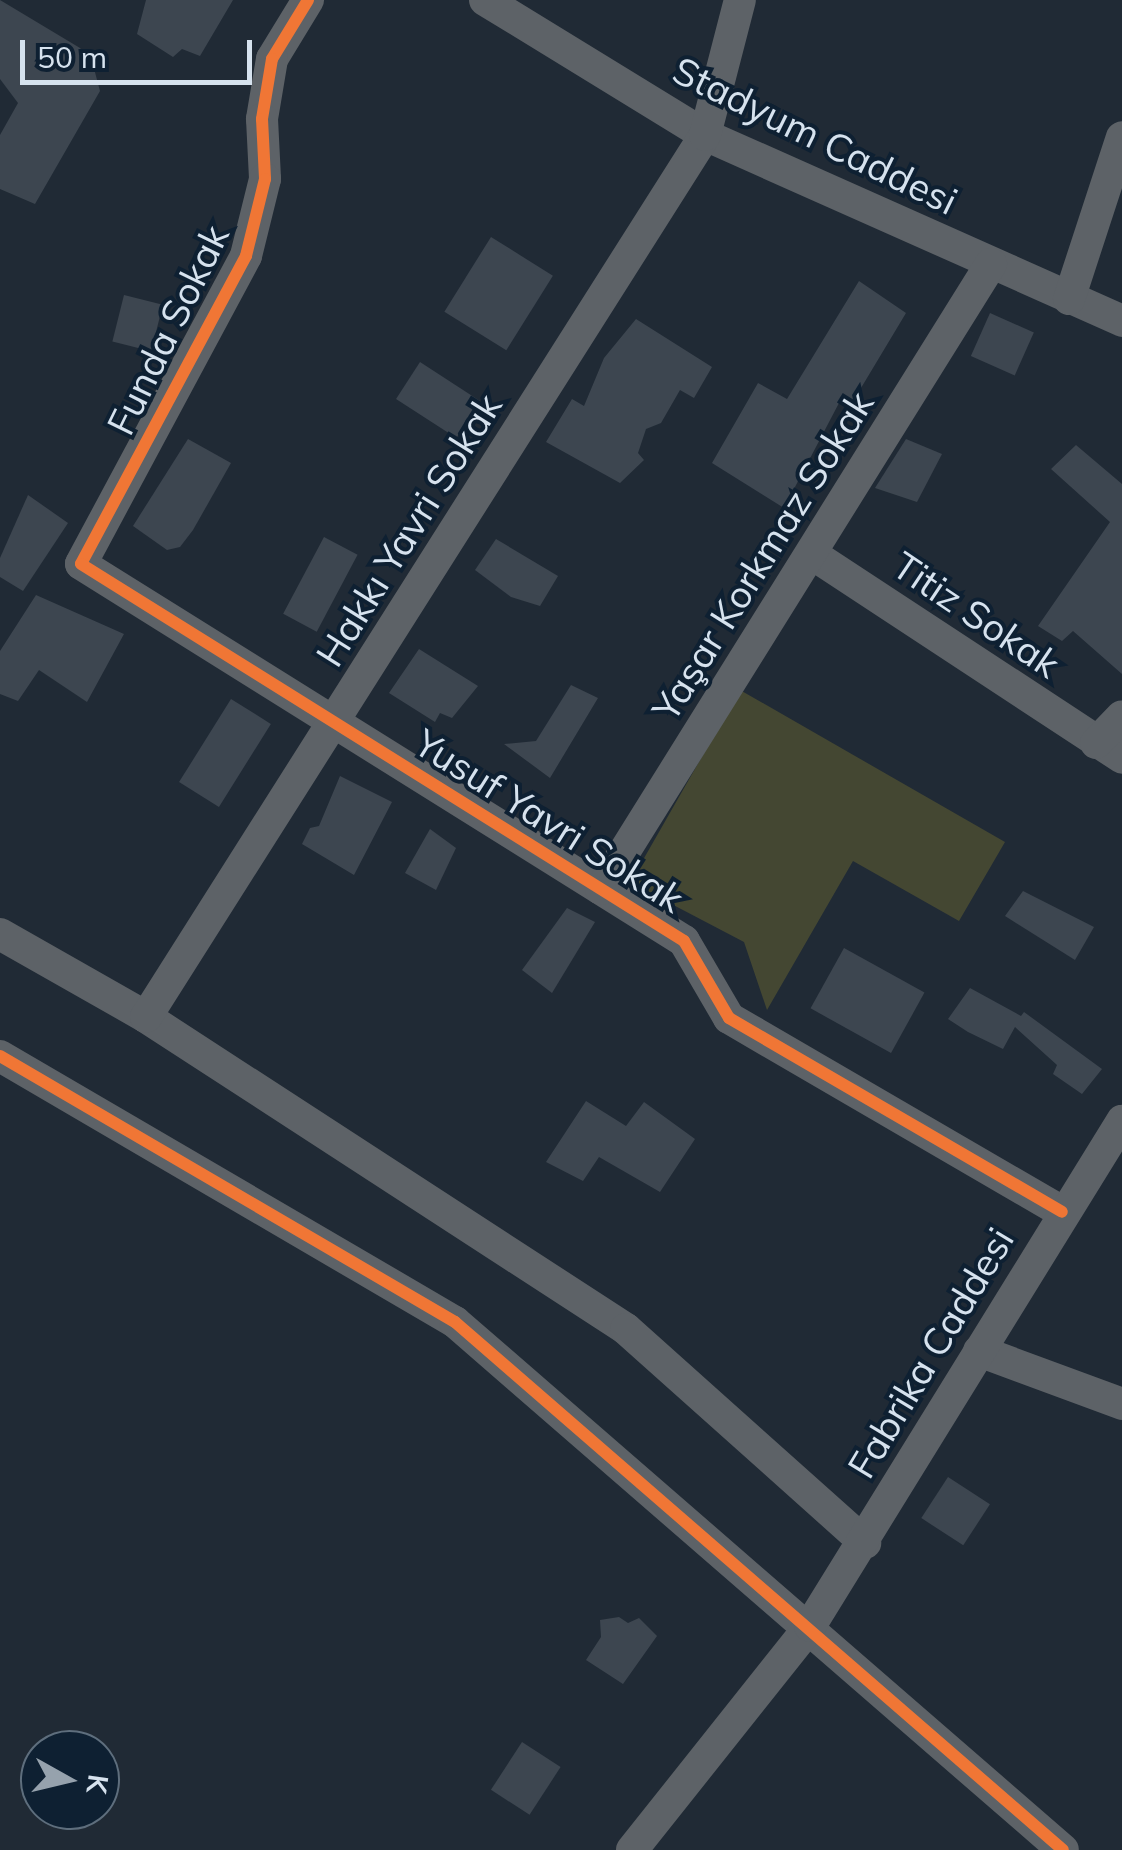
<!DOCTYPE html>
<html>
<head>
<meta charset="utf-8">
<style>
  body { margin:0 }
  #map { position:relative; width:1122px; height:1850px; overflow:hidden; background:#202a35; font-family:Mulish,sans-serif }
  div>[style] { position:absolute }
  .green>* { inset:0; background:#444732 }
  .building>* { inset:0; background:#3d4650; transform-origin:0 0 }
  .minor>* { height:32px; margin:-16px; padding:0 16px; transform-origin:16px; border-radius:16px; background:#5d6267 }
  .cycleway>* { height:12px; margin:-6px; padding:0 6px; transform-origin:6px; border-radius:6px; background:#f07635 }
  span { translate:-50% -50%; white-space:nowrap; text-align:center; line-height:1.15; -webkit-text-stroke:8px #0e2032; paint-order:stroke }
  .street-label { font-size:38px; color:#d6e2ee }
  .north { position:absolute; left:20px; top:1730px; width:100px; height:100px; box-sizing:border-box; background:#0e2032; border:2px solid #5e6e7d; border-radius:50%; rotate:98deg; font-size:28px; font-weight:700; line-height:40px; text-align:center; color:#d6e2ee }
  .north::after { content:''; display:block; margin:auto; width:35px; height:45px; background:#96a2ad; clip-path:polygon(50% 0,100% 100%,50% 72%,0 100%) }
  .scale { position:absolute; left:20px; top:40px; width:232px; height:45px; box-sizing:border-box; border:5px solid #d6e2ee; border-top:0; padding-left:12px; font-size:30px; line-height:35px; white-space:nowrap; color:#d6e2ee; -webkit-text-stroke:8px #0e2032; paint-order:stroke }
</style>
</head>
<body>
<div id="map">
  <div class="green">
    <div style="clip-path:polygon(740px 690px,1005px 842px,959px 921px,853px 861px,767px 1010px,744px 942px,639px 887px,639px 867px)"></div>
  </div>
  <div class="building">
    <div style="clip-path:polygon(0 0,80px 48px,92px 61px,100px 91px,35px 204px,0 189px,0 135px,18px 103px,0 79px)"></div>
    <div style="clip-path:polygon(146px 0,233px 0,200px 56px,182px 49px,173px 57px,137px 34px)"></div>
    <div style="left:491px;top:237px;width:73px;height:88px;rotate:32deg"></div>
    <div style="clip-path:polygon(859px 281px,906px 313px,849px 408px,839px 403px,784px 508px,712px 463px,758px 383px,787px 399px)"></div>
    <div style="left:124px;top:295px;width:40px;height:48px;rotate:14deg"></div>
    <div style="left:990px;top:313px;width:48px;height:47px;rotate:24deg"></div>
    <div style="clip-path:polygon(636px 319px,712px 367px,694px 398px,680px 390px,661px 423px,646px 429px,638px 453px,644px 460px,620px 483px,546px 442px,572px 399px,584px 406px,604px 358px)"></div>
    <div style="left:420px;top:362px;width:72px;height:44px;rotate:33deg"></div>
    <div style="clip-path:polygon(188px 439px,231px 463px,193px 530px,180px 547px,167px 550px,133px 526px)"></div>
    <div style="clip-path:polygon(906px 439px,942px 454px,917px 502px,875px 488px)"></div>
    <div style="clip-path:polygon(1076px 445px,1122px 484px,1122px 674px,1073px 631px,1062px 641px,1038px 626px,1110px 522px,1051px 469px)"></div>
    <div style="clip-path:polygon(28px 495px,68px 523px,23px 591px,0 577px,0 558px)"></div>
    <div style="left:324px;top:537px;width:38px;height:87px;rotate:28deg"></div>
    <div style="clip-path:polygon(496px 539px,558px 576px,540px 606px,511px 597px,475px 570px)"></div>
    <div style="clip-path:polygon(36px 595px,124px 634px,87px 702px,39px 670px,18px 701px,0 694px,0 651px)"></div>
    <div style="clip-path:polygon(419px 649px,478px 686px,452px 718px,440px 713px,435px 722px,389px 693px)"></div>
    <div style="clip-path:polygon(571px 685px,598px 698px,550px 778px,504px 744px,536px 741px)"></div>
    <div style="left:231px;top:699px;width:47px;height:98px;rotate:32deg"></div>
    <div style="clip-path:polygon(340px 776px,392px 802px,354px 875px,302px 844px,310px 828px,319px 826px)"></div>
    <div style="clip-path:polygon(430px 829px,456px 848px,436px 890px,405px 873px)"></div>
    <div style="clip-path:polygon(1023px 891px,1094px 927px,1075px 960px,1005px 916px)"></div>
    <div style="clip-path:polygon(567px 908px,595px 922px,552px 993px,522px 970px)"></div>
    <div style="left:844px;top:948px;width:92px;height:69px;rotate:29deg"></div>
    <div style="clip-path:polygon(970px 988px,1021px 1016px,1024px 1012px,1102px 1069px,1082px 1094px,1053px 1074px,1057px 1065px,1015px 1027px,1003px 1049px,968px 1032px,948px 1019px)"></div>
    <div style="clip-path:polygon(586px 1101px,626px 1126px,644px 1102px,695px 1139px,660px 1192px,599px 1157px,583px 1181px,546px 1162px)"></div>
    <div style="left:948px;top:1477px;width:50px;height:49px;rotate:33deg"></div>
    <div style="clip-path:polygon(619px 1617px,628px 1623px,639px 1618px,657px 1636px,623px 1684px,586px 1660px,601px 1637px,600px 1620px)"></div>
    <div style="left:522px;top:1742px;width:46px;height:57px;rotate:33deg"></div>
  </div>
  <div class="minor">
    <div style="left:308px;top:0;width:69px;rotate:121.4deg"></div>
    <div style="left:272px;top:59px;width:61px;rotate:99.5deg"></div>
    <div style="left:262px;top:119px;width:60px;rotate:87.1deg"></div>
    <div style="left:265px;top:179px;width:79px;rotate:103.9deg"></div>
    <div style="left:246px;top:256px;width:349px;rotate:118.2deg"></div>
    <div style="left:81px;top:564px;width:711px;rotate:32.01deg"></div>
    <div style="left:684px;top:941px;width:89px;rotate:59.7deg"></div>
    <div style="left:729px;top:1018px;width:385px;rotate:30.2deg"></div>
    <div style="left:485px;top:0;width:258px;rotate:31.5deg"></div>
    <div style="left:705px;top:135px;width:457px;rotate:24deg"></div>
    <div style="left:1069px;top:299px;width:170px;rotate:-71.9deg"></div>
    <div style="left:812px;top:554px;width:371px;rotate:33.3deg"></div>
    <div style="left:1096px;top:743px;width:37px;rotate:-46deg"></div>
    <div style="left:601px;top:889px;width:737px;rotate:-58.04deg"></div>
    <div style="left:0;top:934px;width:168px;rotate:29.6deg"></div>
    <div style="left:146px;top:1017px;width:572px;rotate:33.02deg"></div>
    <div style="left:626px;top:1329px;width:321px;rotate:41.8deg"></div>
    <div style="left:146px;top:1017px;width:1044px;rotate:-57.63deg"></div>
    <div style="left:705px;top:135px;width:139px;rotate:-75.5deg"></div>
    <div style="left:0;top:1056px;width:527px;rotate:30.31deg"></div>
    <div style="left:455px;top:1322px;width:805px;rotate:40.97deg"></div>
    <div style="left:979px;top:1351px;width:153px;rotate:20.3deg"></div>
    <div style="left:632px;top:1850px;width:286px;rotate:-51.5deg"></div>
    <div style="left:810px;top:1626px;width:594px;rotate:-58.29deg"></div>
  </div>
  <div class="cycleway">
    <div style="left:308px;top:0;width:69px;rotate:121.4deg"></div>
    <div style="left:272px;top:59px;width:61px;rotate:99.5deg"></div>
    <div style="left:262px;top:119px;width:60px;rotate:87.1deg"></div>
    <div style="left:265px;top:179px;width:79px;rotate:103.9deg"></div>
    <div style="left:246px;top:256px;width:349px;rotate:118.2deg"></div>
    <div style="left:81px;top:564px;width:711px;rotate:32.01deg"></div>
    <div style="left:684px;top:941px;width:89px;rotate:59.7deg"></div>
    <div style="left:729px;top:1018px;width:385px;rotate:30.2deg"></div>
    <div style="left:0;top:1056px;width:527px;rotate:30.31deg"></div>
    <div style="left:455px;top:1322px;width:805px;rotate:40.97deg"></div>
  </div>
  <div class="street-label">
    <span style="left:815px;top:136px;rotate:26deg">Stadyum Caddesi</span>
    <span style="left:168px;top:330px;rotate:-64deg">Funda Sokak</span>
    <span style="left:409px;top:530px;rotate:-58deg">Hakkı Yavri Sokak</span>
    <span style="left:763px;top:556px;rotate:-58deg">Yaşar Korkmaz Sokak</span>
    <span style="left:976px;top:615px;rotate:34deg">Titiz Sokak</span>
    <span style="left:549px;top:821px;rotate:32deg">Yusuf Yavri Sokak</span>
    <span style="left:931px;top:1353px;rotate:-59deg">Fabrika Caddesi</span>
  </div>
  <div class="north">K</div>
  <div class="scale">50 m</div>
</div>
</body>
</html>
